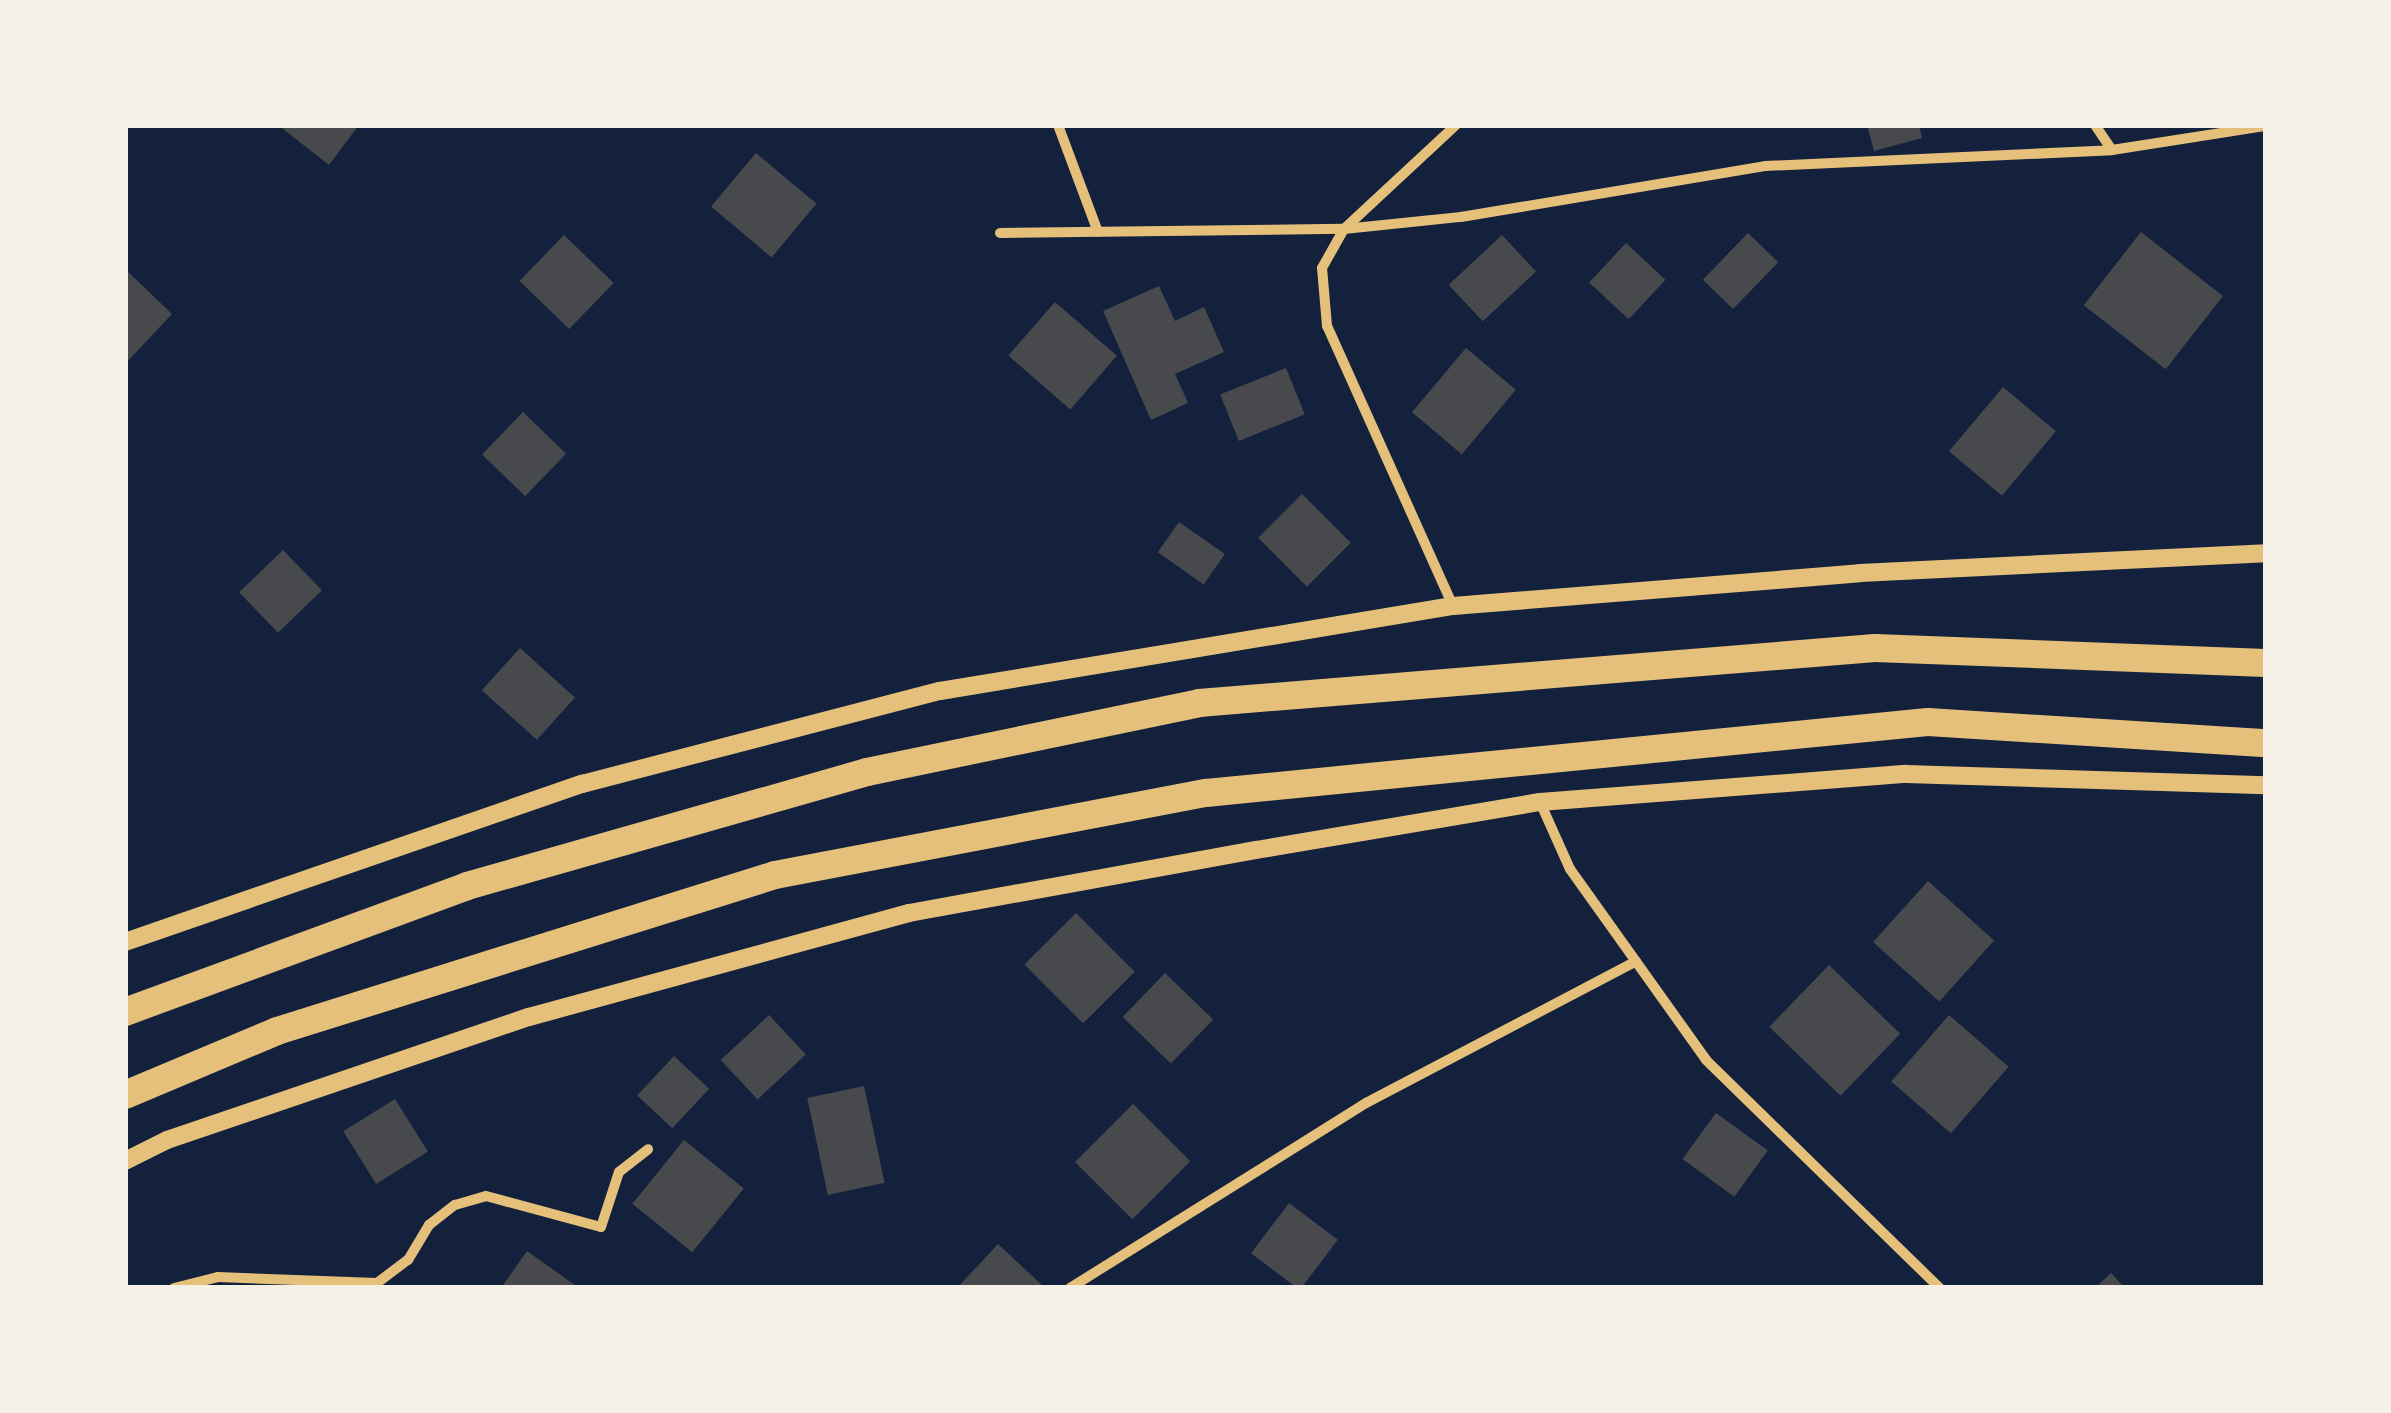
<!DOCTYPE html>
<html>
<head>
<meta charset="utf-8">
<style>
  body { margin:0 }
  #map { position:relative; width:2391px; height:1413px; overflow:hidden; background:#14213d; font-family:Lato,sans-serif }
  div>[style] { position:absolute }
  .building>* { inset:0; background:#48494c; transform-origin:0 0 }
  .minor>* { height:10px; margin:-5px; padding:0 5px; transform-origin:5px; border-radius:5px; background:#e5c07b }
  .tertiary>* { height:18px; margin:-9px; padding:0 9px; transform-origin:9px; border-radius:9px; background:#e5c07b }
  .trunk>* { height:28px; margin:-14px; padding:0 14px; transform-origin:14px; border-radius:14px; background:#e5c07b }
  span { translate:-50% -50%; white-space:nowrap; text-align:center; line-height:1.15; -webkit-text-stroke:10px #f6f1e7; paint-order:stroke }
  .frame { position:absolute; inset:0; border:128px solid #f6f1e7; pointer-events:none }
</style>
</head>
<body>
<div id="map">
  <div class="building">
    <div style="clip-path:polygon(278px 125px,359px 125px,329px 165px)"></div>
    <div style="clip-path:polygon(1867px 125px,1919px 125px,1922px 138px,1874px 151px)"></div>
    <div style="left:756px;top:153px;width:79px;height:70px;rotate:40deg"></div>
    <div style="left:2141px;top:232px;width:104px;height:93px;rotate:38deg"></div>
    <div style="left:1748px;top:233px;width:42px;height:65px;rotate:44deg"></div>
    <div style="left:564px;top:235px;width:69px;height:64px;rotate:44deg"></div>
    <div style="left:1502px;top:235px;width:50px;height:73px;rotate:47deg"></div>
    <div style="left:1626px;top:243px;width:54px;height:54px;rotate:43deg"></div>
    <div style="clip-path:polygon(125px 269px,172px 314px,125px 364px)"></div>
    <div style="clip-path:polygon(1159px 286px,1175px 321px,1204px 307px,1224px 352px,1175px 374px,1188px 403px,1151px 420px,1103px 311px)"></div>
    <div style="left:1055px;top:302px;width:82px;height:71px;rotate:41deg"></div>
    <div style="left:1466px;top:348px;width:65px;height:84px;rotate:40deg"></div>
    <div style="left:1286px;top:368px;width:50px;height:71px;rotate:68deg"></div>
    <div style="left:2003px;top:387px;width:69px;height:84px;rotate:40deg"></div>
    <div style="left:523px;top:412px;width:60px;height:59px;rotate:44deg"></div>
    <div style="left:1302px;top:494px;width:69px;height:62px;rotate:45deg"></div>
    <div style="left:1179px;top:522px;width:56px;height:37px;rotate:35deg"></div>
    <div style="left:283px;top:550px;width:56px;height:61px;rotate:46deg"></div>
    <div style="left:520px;top:648px;width:74px;height:57px;rotate:42deg"></div>
    <div style="left:1928px;top:881px;width:89px;height:82px;rotate:42deg"></div>
    <div style="left:1076px;top:913px;width:83px;height:73px;rotate:45deg"></div>
    <div style="left:1829px;top:965px;width:99px;height:86px;rotate:44deg"></div>
    <div style="left:1165px;top:973px;width:67px;height:61px;rotate:44deg"></div>
    <div style="left:769px;top:1015px;width:54px;height:66px;rotate:47deg"></div>
    <div style="left:1949px;top:1015px;width:79px;height:88px;rotate:41deg"></div>
    <div style="left:674px;top:1056px;width:48px;height:54px;rotate:43deg"></div>
    <div style="left:864px;top:1086px;width:99px;height:58px;rotate:78deg"></div>
    <div style="left:395px;top:1099px;width:62px;height:61px;rotate:58deg"></div>
    <div style="left:1133px;top:1104px;width:81px;height:82px;rotate:45deg"></div>
    <div style="left:1716px;top:1113px;width:64px;height:57px;rotate:36deg"></div>
    <div style="left:684px;top:1140px;width:77px;height:82px;rotate:39deg"></div>
    <div style="left:1289px;top:1203px;width:61px;height:63px;rotate:37deg"></div>
    <div style="clip-path:polygon(998px 1244px,1043px 1286px,1040px 1288px,957px 1288px)"></div>
    <div style="clip-path:polygon(527px 1251px,579px 1288px,501px 1288px)"></div>
    <div style="clip-path:polygon(2111px 1273px,2125px 1288px,2095px 1288px)"></div>
  </div>
  <div class="minor">
    <div style="left:1058px;top:125px;width:114px;rotate:69.5deg"></div>
    <div style="left:2095px;top:125px;width:30px;rotate:56deg"></div>
    <div style="left:1000px;top:233px;width:344px;rotate:-0.7deg"></div>
    <div style="left:1344px;top:229px;width:118px;rotate:-5.9deg"></div>
    <div style="left:1461px;top:217px;width:308px;rotate:-9.5deg"></div>
    <div style="left:1765px;top:166px;width:347px;rotate:-2.6deg"></div>
    <div style="left:2112px;top:150px;width:156px;rotate:-8.9deg"></div>
    <div style="left:1453px;top:606px;width:307px;rotate:-114.2deg"></div>
    <div style="left:1327px;top:326px;width:58px;rotate:-94.9deg"></div>
    <div style="left:1322px;top:268px;width:45px;rotate:-60.6deg"></div>
    <div style="left:1344px;top:229px;width:153px;rotate:-42.9deg"></div>
    <div style="left:1540px;top:802px;width:73px;rotate:65.9deg"></div>
    <div style="left:1570px;top:869px;width:234px;rotate:54.5deg"></div>
    <div style="left:1706px;top:1060px;width:327px;rotate:44.3deg"></div>
    <div style="left:174px;top:1288px;width:45px;rotate:-14deg"></div>
    <div style="left:218px;top:1277px;width:159px;rotate:2.2deg"></div>
    <div style="left:377px;top:1283px;width:39px;rotate:-37deg"></div>
    <div style="left:408px;top:1260px;width:41px;rotate:-59deg"></div>
    <div style="left:429px;top:1225px;width:33px;rotate:-38deg"></div>
    <div style="left:455px;top:1205px;width:32px;rotate:-16deg"></div>
    <div style="left:486px;top:1196px;width:119px;rotate:15.1deg"></div>
    <div style="left:601px;top:1227px;width:58px;rotate:-71.9deg"></div>
    <div style="left:619px;top:1172px;width:37px;rotate:-38deg"></div>
    <div style="left:1070px;top:1288px;width:349px;rotate:-32deg"></div>
    <div style="left:1366px;top:1103px;width:305px;rotate:-27.7deg"></div>
  </div>
  <div class="tertiary">
    <div style="left:125px;top:942px;width:484px;rotate:-19.1deg"></div>
    <div style="left:582px;top:784px;width:370px;rotate:-14.6deg"></div>
    <div style="left:940px;top:691px;width:520px;rotate:-9.41deg"></div>
    <div style="left:1453px;top:606px;width:408px;rotate:-4.6deg"></div>
    <div style="left:1860px;top:573px;width:406px;rotate:-2.8deg"></div>
    <div style="left:125px;top:1161px;width:47px;rotate:-26.6deg"></div>
    <div style="left:167px;top:1140px;width:382px;rotate:-18.8deg"></div>
    <div style="left:529px;top:1017px;width:394px;rotate:-15.3deg"></div>
    <div style="left:909px;top:913px;width:353px;rotate:-10.3deg"></div>
    <div style="left:1256px;top:850px;width:288px;rotate:-9.6deg"></div>
    <div style="left:1540px;top:802px;width:367px;rotate:-4.4deg"></div>
    <div style="left:1906px;top:774px;width:360px;rotate:1.8deg"></div>
  </div>
  <div class="trunk">
    <div style="left:125px;top:1012px;width:364px;rotate:-20.2deg"></div>
    <div style="left:467px;top:886px;width:416px;rotate:-15.9deg"></div>
    <div style="left:867px;top:772px;width:339px;rotate:-11.7deg"></div>
    <div style="left:1199px;top:703px;width:678px;rotate:-4.65deg"></div>
    <div style="left:1875px;top:648px;width:391px;rotate:2.2deg"></div>
    <div style="left:125px;top:1095px;width:165px;rotate:-22.8deg"></div>
    <div style="left:277px;top:1031px;width:522px;rotate:-17.39deg"></div>
    <div style="left:775px;top:875px;width:439px;rotate:-10.8deg"></div>
    <div style="left:1206px;top:793px;width:725px;rotate:-5.62deg"></div>
    <div style="left:1928px;top:722px;width:339px;rotate:3.6deg"></div>
  </div>
  <div class="frame"></div>
</div>
</body>
</html>
